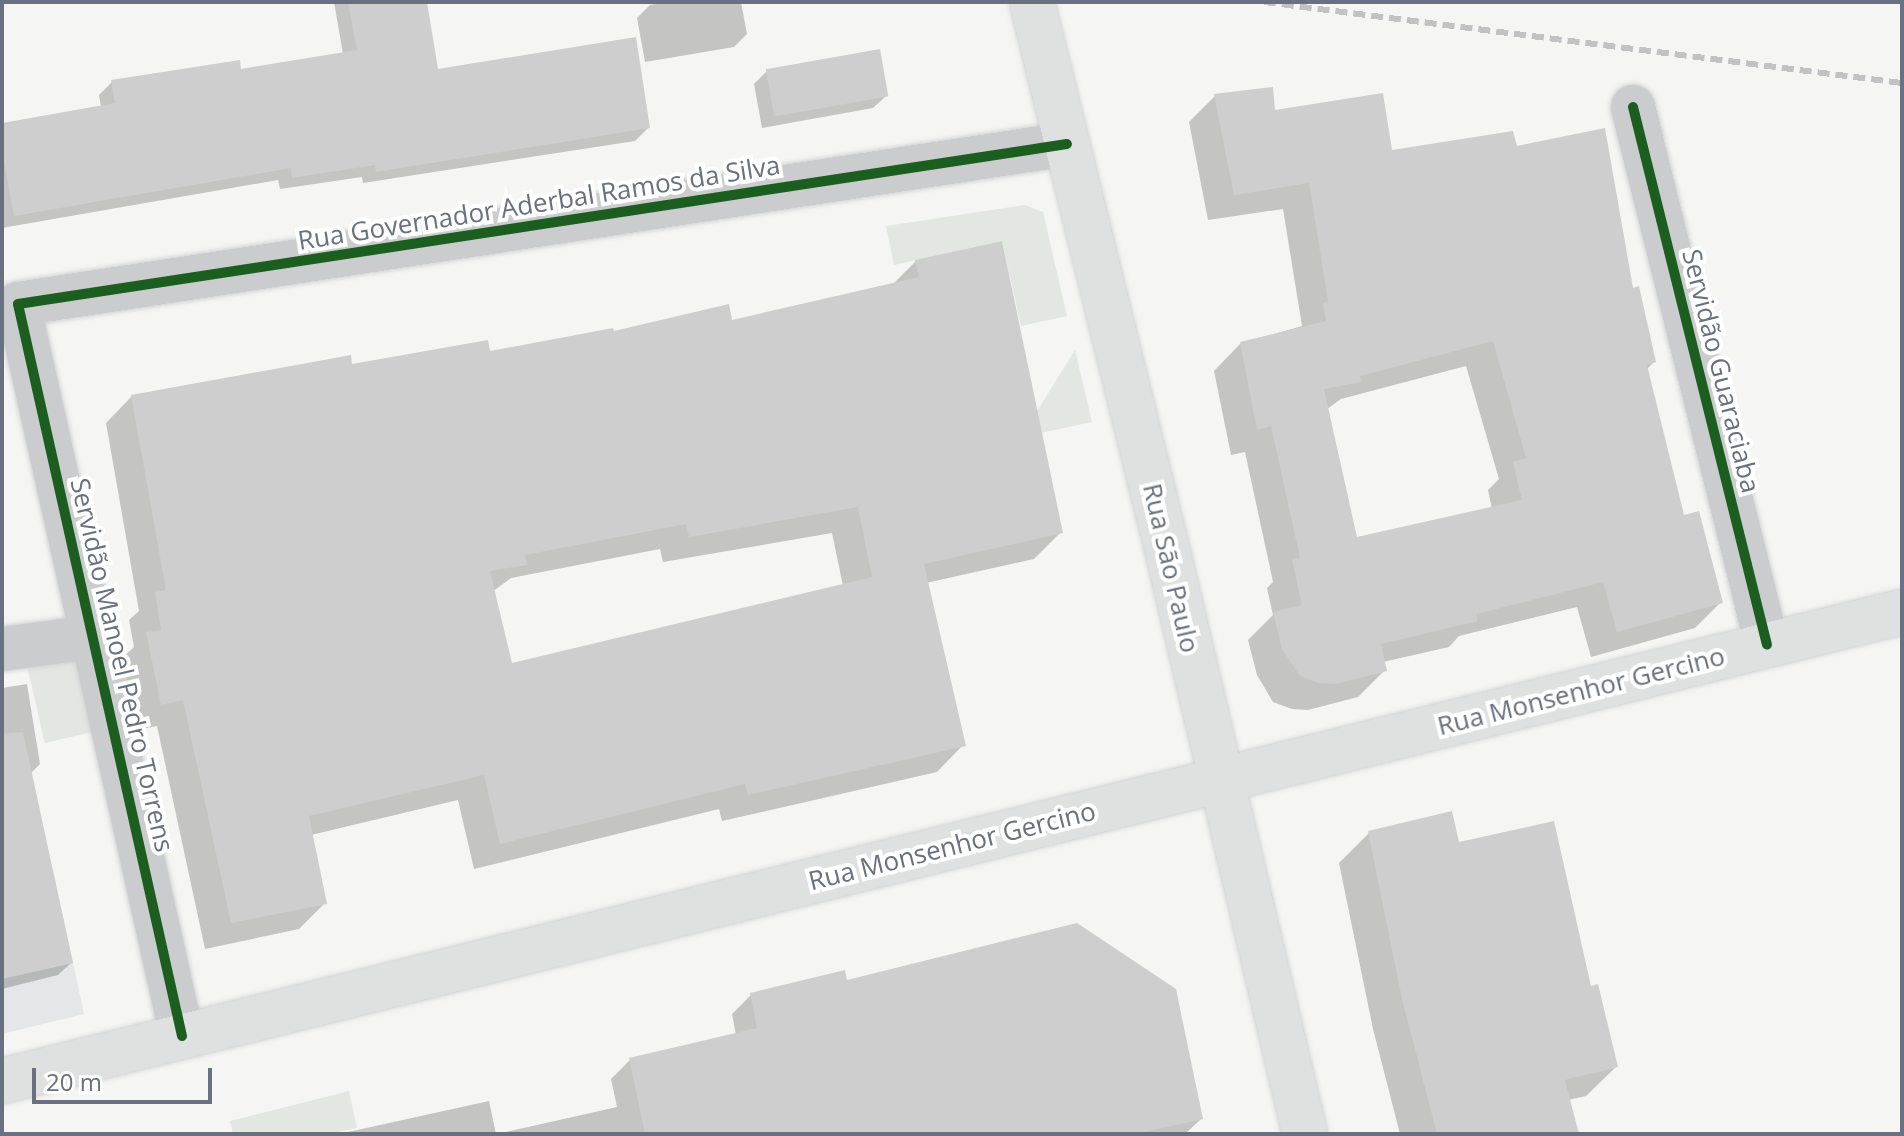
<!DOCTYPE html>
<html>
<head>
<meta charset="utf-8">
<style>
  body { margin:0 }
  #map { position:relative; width:1904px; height:1136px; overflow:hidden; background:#f5f5f4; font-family:"Open Sans",sans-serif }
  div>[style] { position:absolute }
  .built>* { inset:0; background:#e5e6e7 }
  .green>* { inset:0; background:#e3e7e2; transform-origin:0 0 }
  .shadow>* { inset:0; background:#0003 }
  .building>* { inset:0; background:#cececf; transform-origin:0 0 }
  .roads { filter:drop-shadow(0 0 2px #d2d3d4) drop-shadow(0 0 2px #d2d3d4) }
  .minor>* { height:44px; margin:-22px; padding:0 22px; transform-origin:22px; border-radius:22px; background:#cbcccd }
  .major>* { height:44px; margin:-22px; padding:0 22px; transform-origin:22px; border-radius:22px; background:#dfe0e0 }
  .rail>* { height:6px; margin-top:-3px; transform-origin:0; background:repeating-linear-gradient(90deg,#c1c2c3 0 12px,transparent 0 18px) }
  .cycleway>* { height:10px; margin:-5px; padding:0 5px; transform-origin:5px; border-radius:5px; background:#1b5e20 }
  span { translate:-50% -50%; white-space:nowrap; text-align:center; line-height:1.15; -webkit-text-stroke:8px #fff; paint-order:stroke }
  .street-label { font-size:26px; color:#687081 }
  .frame { position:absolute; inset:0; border:4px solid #687081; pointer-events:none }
  .scale { position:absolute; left:32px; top:1068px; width:180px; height:36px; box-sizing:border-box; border:4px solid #687081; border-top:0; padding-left:10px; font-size:24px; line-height:28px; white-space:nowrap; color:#687081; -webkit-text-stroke:6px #fff; paint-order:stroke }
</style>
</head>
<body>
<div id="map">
  <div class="built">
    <div style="clip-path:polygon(55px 879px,84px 1014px,2px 1034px,2px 891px)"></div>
  </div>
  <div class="green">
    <div style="clip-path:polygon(1025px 205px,1043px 212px,1067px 316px,1021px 326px,1002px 241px,894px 265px,886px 226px)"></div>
    <div style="clip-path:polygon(1075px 350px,1092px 422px,1021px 437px)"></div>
    <div style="left:75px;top:656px;width:78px;height:49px;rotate:77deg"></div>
    <div style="clip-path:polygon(349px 1091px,357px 1128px,328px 1134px,233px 1134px,230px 1121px)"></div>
  </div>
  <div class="shadow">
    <div style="clip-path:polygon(334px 2px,425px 2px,436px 72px,648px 128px,635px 141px,363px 183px,362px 177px,280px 189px,278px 180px,2px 228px,2px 125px,101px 107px,99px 95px,112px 82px,240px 71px,343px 54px)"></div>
    <div style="clip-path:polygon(667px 2px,741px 2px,747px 34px,734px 47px,645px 62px,637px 18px,650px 5px)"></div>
    <div style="clip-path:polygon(767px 71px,886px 96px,873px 108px,762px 128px,754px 84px)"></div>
    <div style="clip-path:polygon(evenodd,1215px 96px,1390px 153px,1515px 148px,1632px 290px,1654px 362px,1646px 370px,1683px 518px,1721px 602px,1695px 628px,1591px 657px,1577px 607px,1459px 636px,1449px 647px,1383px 662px,1385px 670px,1358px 697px,1308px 710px,1292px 709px,1273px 702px,1257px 675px,1248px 640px,1273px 615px,1267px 588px,1273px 582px,1245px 452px,1231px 455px,1214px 371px,1240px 344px,1302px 326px,1283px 209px,1208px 220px,1189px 122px,1215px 96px,1466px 366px,1499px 479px,1488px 490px,1492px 509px,1356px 539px,1327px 409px,1341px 399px,1466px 366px)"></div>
    <div style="clip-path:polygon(evenodd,916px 261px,1061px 532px,1034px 559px,926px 583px,963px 745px,937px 772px,722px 821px,719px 809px,474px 869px,458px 800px,311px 835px,325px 903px,299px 929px,205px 949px,157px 726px,135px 730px,120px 660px,134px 647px,129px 620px,139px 611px,106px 423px,132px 396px,350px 366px,488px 354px,612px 333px,731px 322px,892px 285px,916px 261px,832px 533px,843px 586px,510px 665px,492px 592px,511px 578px,660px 549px,663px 562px,832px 533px)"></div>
    <div style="clip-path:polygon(27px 684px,40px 764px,30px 774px,71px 963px,58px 975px,2px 989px,2px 688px)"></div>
    <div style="clip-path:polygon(1369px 833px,1457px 844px,1589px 988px,1616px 1067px,1586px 1096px,1568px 1100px,1577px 1134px,1400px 1134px,1373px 1029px,1339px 863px)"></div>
    <div style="clip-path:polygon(845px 982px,1201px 1119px,1185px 1134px,497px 1134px,617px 1107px,611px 1079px,630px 1060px,736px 1035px,732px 1014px,751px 995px)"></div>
    <div style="clip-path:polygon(489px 1101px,496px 1134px,339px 1134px)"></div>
  </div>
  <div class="building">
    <div style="clip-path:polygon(348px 2px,427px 2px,438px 69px,636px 37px,650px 128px,376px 172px,375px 165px,292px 178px,291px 168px,14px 216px,2px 150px,2px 123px,115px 103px,111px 80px,240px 60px,241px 69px,357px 50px)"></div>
    <div style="left:880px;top:49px;width:48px;height:116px;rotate:80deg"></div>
    <div style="clip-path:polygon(evenodd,1273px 87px,1275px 110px,1383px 93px,1392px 150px,1513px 131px,1517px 146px,1605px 128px,1633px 288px,1639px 286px,1656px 362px,1647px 365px,1684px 515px,1699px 511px,1723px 603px,1617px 632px,1603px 582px,1476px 614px,1478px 621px,1381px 644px,1387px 671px,1335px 684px,1319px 683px,1300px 676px,1282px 649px,1273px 612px,1302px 605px,1292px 560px,1300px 558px,1271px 426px,1257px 430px,1240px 342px,1326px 321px,1323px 303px,1328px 301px,1309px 183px,1234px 195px,1214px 94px,1273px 87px,1493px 341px,1526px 458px,1513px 462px,1522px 500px,1357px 537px,1324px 389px,1361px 382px,1360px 376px,1493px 341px)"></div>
    <div style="clip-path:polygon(evenodd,1002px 241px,1063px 533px,924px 564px,966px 746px,748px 795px,745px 784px,500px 844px,484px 775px,309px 816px,327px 904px,231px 923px,183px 700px,161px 705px,146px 632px,161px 630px,155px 592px,166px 590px,131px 395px,351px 355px,352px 364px,488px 340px,490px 351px,613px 328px,614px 331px,729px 304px,732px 320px,919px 277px,915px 260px,1002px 241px,858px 507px,872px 577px,512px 663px,490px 571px,527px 565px,525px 555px,686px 524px,689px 537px,858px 507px)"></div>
    <div style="clip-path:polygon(23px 732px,73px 963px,2px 979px,2px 734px)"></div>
    <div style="clip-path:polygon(1452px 811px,1459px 842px,1554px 821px,1591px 986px,1598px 984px,1618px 1067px,1565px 1080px,1579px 1134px,1437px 1134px,1402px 999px,1368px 831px)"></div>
    <div style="clip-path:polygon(1077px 923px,1176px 989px,1203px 1119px,1136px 1134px,645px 1134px,629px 1058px,757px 1028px,750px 993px,845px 970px,847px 980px)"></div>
  </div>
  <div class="roads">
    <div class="minor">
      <div style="left:1633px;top:107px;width:554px;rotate:76.01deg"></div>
      <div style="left:2px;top:649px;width:91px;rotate:-7.6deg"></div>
      <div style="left:182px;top:1036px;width:750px;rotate:-102.63deg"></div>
      <div style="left:18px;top:304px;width:1061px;rotate:-8.67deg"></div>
    </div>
    <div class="major">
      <div style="left:1032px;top:2px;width:572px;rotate:76.13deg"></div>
      <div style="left:1169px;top:557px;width:593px;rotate:76.74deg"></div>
      <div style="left:2px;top:1081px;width:1957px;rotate:-13.87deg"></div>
    </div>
  </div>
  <div class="rail">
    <div style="left:1264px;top:2px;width:643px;rotate:7.24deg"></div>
  </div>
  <div class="cycleway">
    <div style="left:1633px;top:107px;width:554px;rotate:76.01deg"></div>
    <div style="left:182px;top:1036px;width:750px;rotate:-102.63deg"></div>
    <div style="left:18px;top:304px;width:1061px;rotate:-8.67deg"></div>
  </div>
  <div class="street-label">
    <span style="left:539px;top:203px;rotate:-9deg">Rua Governador Aderbal Ramos da Silva</span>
    <span style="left:1721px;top:371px;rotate:76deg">Servidão Guaraciaba</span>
    <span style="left:1171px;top:568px;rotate:77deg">Rua São Paulo</span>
    <span style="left:122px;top:665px;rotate:77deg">Servidão Manoel Pedro Torrens</span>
    <span style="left:1581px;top:691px;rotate:-14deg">Rua Monsenhor Gercino</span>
    <span style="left:952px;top:846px;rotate:-14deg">Rua Monsenhor Gercino</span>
  </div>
  <div class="frame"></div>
  <div class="scale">20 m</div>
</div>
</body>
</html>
